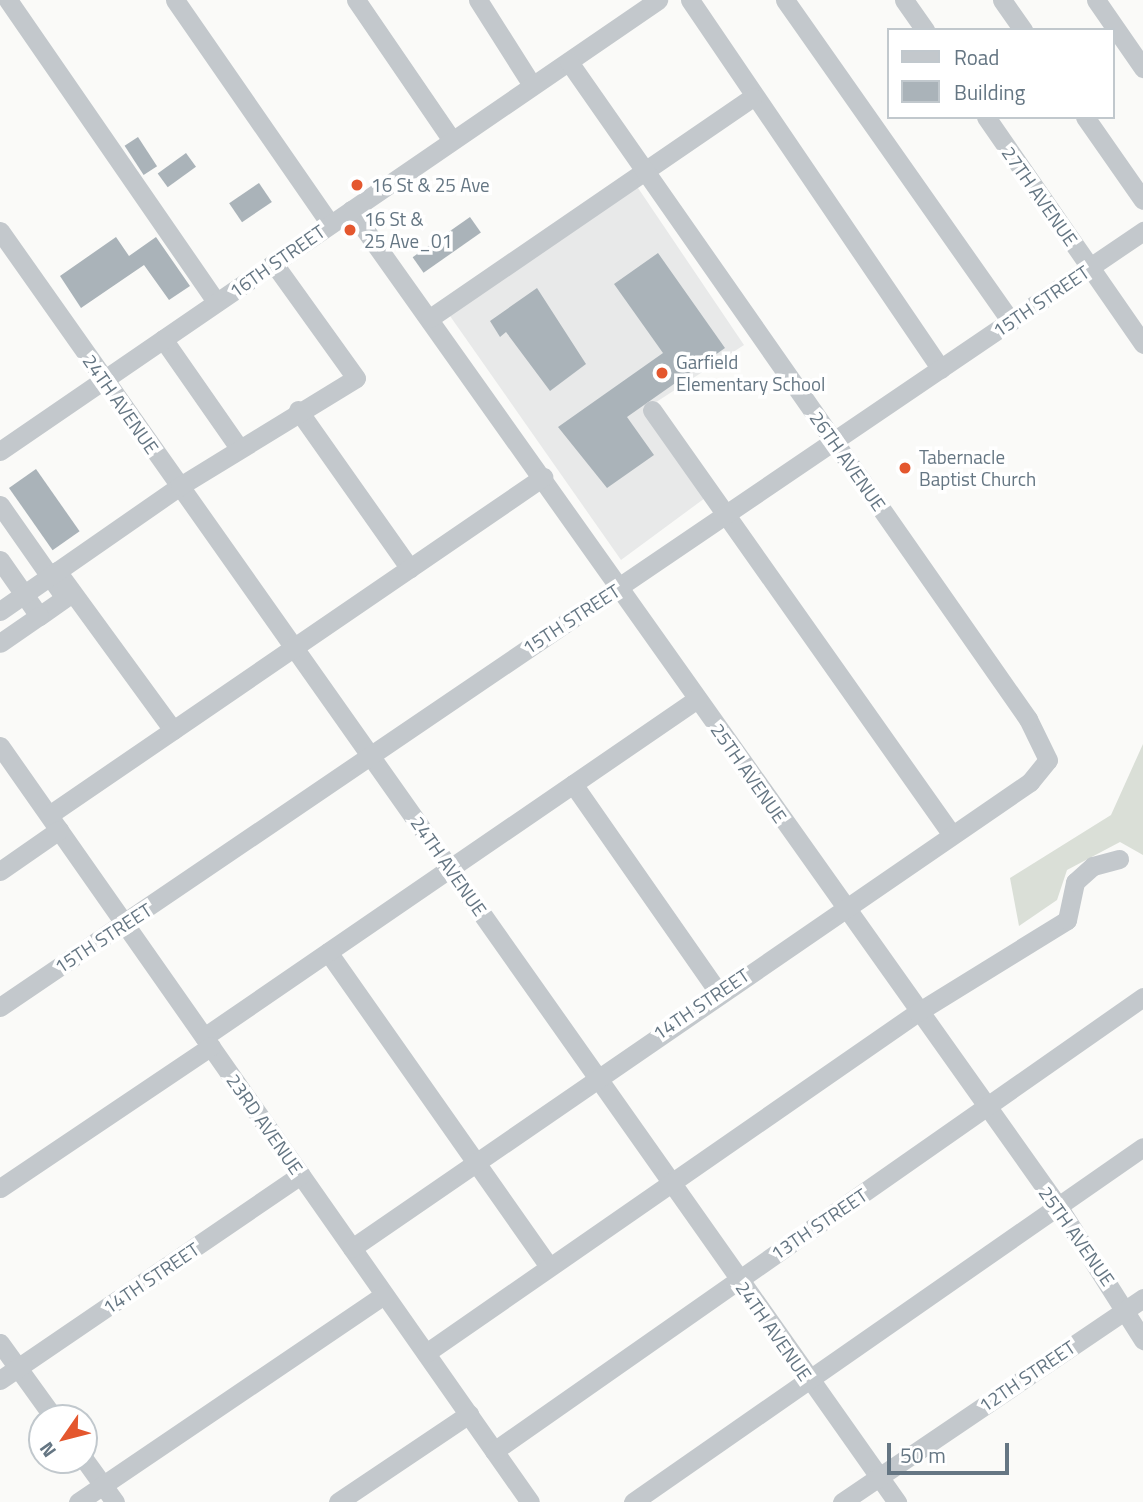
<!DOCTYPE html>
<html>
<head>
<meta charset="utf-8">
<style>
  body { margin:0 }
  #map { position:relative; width:1143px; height:1502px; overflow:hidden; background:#fafaf8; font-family:"Titillium Web",sans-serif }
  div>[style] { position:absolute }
  .built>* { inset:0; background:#e8e9e9 }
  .green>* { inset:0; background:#dadfd7 }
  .building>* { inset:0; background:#aab3b9; transform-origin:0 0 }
  .minor>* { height:19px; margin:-9.5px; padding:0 9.5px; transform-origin:9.5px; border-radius:9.5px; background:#c3c8cc }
  .dots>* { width:19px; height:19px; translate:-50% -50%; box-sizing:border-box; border:4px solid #fff; border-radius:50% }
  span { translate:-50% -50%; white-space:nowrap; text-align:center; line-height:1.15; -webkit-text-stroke:7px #fff; paint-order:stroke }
  .poi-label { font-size:19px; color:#657683 }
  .left { translate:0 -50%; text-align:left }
  .street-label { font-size:19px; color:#657683 }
  .legend { position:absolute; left:887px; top:28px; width:228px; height:91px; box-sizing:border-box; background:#fff; border:2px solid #c1c8cd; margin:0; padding:9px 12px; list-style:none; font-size:21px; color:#657683 }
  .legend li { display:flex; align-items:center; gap:14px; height:35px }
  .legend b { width:35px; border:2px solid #c1c8cd }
  .north { position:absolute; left:28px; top:1404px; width:70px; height:70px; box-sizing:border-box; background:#fff; border:2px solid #c1c8cd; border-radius:50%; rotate:235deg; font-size:19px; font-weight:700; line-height:28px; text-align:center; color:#657683 }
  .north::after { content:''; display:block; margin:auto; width:24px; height:32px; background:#e4572e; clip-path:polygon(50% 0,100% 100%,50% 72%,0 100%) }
  .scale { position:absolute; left:887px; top:1443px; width:122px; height:32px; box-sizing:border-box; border:4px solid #657683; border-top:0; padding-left:9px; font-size:21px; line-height:24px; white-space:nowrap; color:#657683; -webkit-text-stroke:5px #fff; paint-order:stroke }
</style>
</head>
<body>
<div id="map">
  <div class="built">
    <div style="clip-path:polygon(636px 185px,744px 345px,644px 410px,705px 498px,621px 560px,450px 316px)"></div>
  </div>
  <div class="green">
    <div style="clip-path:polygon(1143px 744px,1143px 855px,1120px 842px,1067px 870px,1057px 900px,1019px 926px,1010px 878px,1111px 815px)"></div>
  </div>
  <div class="building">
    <div style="left:138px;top:137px;width:35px;height:16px;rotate:57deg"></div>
    <div style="left:186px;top:153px;width:17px;height:35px;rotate:54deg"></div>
    <div style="left:259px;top:183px;width:23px;height:36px;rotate:56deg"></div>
    <div style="left:470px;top:217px;width:19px;height:70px;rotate:55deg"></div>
    <div style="clip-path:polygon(116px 237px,129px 256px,156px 237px,190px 286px,169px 300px,144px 265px,81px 308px,60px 276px)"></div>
    <div style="clip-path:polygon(658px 253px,725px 348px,627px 417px,654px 455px,607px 488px,558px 427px,663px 353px,614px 284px)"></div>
    <div style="clip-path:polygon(537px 288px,586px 364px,550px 391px,506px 332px,500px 337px,490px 321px)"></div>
    <div style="left:36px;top:469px;width:76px;height:33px;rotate:55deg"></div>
  </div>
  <div class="minor">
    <div style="left:8px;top:0;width:367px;rotate:55.4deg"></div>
    <div style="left:175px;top:0;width:272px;rotate:55.3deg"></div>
    <div style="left:356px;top:0;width:170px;rotate:55.6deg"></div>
    <div style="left:478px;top:0;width:101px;rotate:57.6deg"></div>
    <div style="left:690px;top:0;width:446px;rotate:55.8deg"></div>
    <div style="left:785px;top:0;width:393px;rotate:54.9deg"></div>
    <div style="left:904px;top:0;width:37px;rotate:55deg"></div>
    <div style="left:1002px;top:0;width:37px;rotate:55deg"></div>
    <div style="left:1096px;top:0;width:83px;rotate:55.3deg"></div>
    <div style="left:986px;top:117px;width:276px;rotate:55.3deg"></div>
    <div style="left:1085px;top:117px;width:101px;rotate:55.1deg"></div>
    <div style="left:351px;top:210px;width:1221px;rotate:54.63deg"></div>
    <div style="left:1058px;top:1206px;width:159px;rotate:57.6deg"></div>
    <div style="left:0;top:231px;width:1556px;rotate:54.79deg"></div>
    <div style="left:430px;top:318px;width:391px;rotate:-34.4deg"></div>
    <div style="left:163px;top:339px;width:133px;rotate:55.1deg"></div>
    <div style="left:298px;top:410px;width:194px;rotate:54.8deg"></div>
    <div style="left:652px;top:410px;width:520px;rotate:54.78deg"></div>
    <div style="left:0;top:451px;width:798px;rotate:-34.43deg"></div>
    <div style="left:0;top:505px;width:113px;rotate:55deg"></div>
    <div style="left:65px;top:598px;width:32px;rotate:145deg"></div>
    <div style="left:0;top:560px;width:68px;rotate:55.1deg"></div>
    <div style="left:39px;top:616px;width:47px;rotate:145.3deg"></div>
    <div style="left:57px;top:571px;width:197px;rotate:53.9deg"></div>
    <div style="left:0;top:611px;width:219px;rotate:-34.8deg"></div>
    <div style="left:180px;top:486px;width:206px;rotate:-31.5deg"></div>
    <div style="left:356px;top:378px;width:140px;rotate:-125.7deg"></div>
    <div style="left:0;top:746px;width:923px;rotate:54.97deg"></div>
    <div style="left:573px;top:784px;width:255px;rotate:55.1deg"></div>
    <div style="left:49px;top:815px;width:599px;rotate:-34.38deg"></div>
    <div style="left:0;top:871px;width:72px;rotate:-34.8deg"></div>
    <div style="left:328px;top:952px;width:384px;rotate:54.9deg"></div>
    <div style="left:0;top:1007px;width:1382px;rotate:-34.17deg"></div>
    <div style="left:204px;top:1037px;width:598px;rotate:-34.43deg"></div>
    <div style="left:0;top:1188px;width:254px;rotate:-33.9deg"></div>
    <div style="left:352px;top:1248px;width:823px;rotate:-34.5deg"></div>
    <div style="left:1030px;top:782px;width:28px;rotate:-51deg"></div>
    <div style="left:1048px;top:760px;width:46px;rotate:-116deg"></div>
    <div style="left:1028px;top:719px;width:801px;rotate:-124.94deg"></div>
    <div style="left:0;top:1343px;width:92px;rotate:54.2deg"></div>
    <div style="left:426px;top:1353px;width:599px;rotate:-34.73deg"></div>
    <div style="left:918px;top:1012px;width:175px;rotate:-31.7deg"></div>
    <div style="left:1067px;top:920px;width:39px;rotate:-78deg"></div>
    <div style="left:1075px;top:882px;width:24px;rotate:-42deg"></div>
    <div style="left:1093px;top:866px;width:27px;rotate:-15deg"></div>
    <div style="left:0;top:1380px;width:364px;rotate:-34.3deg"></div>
    <div style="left:494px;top:1451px;width:792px;rotate:-34.97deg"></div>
    <div style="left:84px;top:1459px;width:53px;rotate:54.2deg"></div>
    <div style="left:78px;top:1502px;width:369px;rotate:-34.1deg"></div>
    <div style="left:338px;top:1502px;width:158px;rotate:-33.9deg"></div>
    <div style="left:633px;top:1502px;width:621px;rotate:-34.84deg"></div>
    <div style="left:842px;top:1502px;width:364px;rotate:-34.1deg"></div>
  </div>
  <div class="dots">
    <div style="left:357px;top:185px;background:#e4572e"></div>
    <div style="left:350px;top:230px;background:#e4572e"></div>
    <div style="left:662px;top:373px;background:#e4572e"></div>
    <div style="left:905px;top:468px;background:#e4572e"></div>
  </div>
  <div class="poi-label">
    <span class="left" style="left:371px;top:185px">16 St &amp; 25 Ave</span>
    <span class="left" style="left:364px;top:230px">16 St &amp;<br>25 Ave_01</span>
    <span class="left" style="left:676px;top:373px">Garfield<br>Elementary School</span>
    <span class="left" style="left:919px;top:468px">Tabernacle<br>Baptist Church</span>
  </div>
  <div class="street-label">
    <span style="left:1040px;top:196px;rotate:55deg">27TH AVENUE</span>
    <span style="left:277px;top:261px;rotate:-35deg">16TH STREET</span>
    <span style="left:1041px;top:301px;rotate:-34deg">15TH STREET</span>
    <span style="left:121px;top:404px;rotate:55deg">24TH AVENUE</span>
    <span style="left:848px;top:461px;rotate:55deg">26TH AVENUE</span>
    <span style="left:571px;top:619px;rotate:-33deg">15TH STREET</span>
    <span style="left:749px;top:773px;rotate:55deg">25TH AVENUE</span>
    <span style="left:449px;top:866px;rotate:55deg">24TH AVENUE</span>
    <span style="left:103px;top:938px;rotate:-33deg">15TH STREET</span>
    <span style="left:701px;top:1004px;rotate:-34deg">14TH STREET</span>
    <span style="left:265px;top:1124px;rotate:55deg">23RD AVENUE</span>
    <span style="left:819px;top:1224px;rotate:-34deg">13TH STREET</span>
    <span style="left:1077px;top:1236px;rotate:55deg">25TH AVENUE</span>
    <span style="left:151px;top:1278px;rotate:-34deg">14TH STREET</span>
    <span style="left:774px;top:1331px;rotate:55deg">24TH AVENUE</span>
    <span style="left:1027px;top:1376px;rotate:-34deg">12TH STREET</span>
  </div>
  <ul class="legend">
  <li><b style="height:9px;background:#c3c8cc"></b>Road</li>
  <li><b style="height:19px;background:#aab3b9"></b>Building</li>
  </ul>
  <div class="north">N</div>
  <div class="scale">50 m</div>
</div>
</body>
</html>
